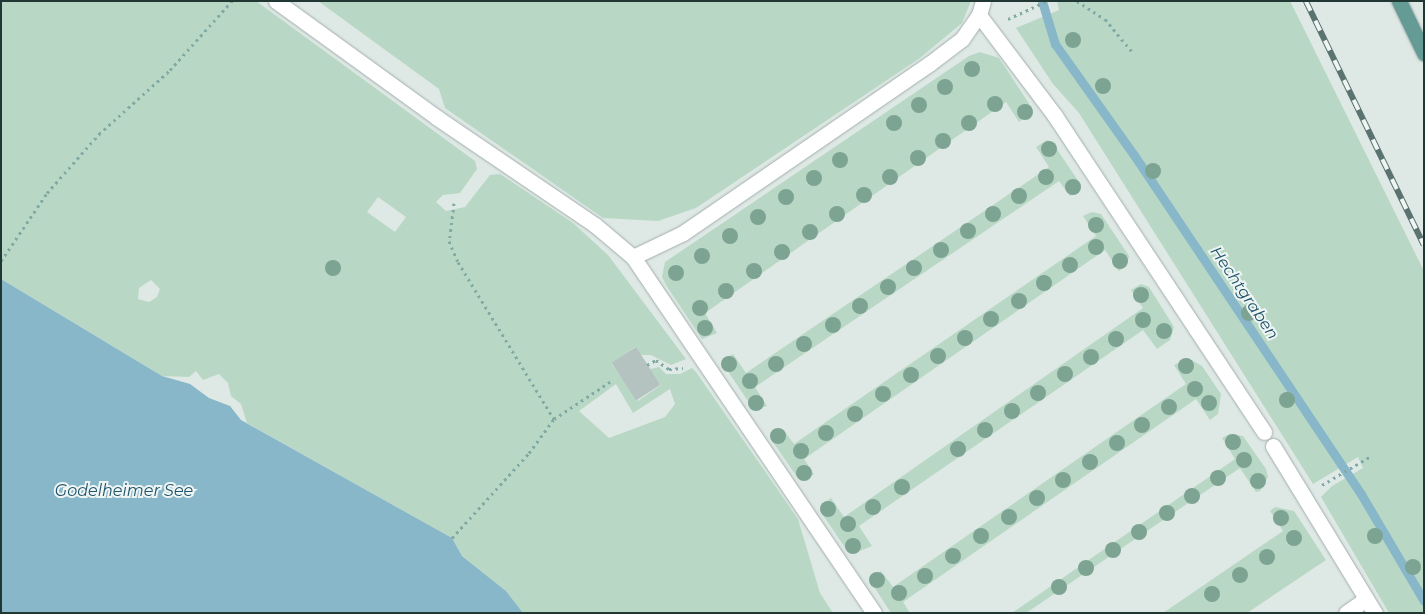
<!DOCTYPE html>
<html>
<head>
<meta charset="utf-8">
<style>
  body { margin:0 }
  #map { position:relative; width:1425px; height:614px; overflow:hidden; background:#dee8e5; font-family:Montserrat,sans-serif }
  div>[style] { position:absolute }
  .green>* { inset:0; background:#b8d8c5 }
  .water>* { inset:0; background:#89b7ca }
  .stream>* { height:9px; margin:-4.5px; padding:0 4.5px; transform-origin:4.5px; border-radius:4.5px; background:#89b7ca }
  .building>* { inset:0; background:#b4c3bf; transform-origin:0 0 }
  .path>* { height:3px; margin-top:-1.5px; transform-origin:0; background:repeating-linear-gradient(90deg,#80aaa3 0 2.5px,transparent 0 6.5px) }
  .roads { filter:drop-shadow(0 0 1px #a2afac) drop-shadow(0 0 1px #a2afac) }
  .minor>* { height:15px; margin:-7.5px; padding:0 7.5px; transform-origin:7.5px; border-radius:7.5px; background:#fff }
  .major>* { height:15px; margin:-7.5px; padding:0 7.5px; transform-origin:7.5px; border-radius:7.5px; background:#659b95 }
  .rail>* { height:5.5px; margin-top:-2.75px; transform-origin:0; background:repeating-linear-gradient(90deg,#eef5f3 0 11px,#5b7370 0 22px); box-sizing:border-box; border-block:1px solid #5b7370 }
  .trees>* { width:16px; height:16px; margin:-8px; border-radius:50%; background:#7da392 }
  span { translate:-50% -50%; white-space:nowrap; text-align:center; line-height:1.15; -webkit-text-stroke:4px #eef5f3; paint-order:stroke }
  .water-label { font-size:16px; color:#20556d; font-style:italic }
  .frame { position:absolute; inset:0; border:2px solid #213734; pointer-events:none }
</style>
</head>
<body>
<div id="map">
  <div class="green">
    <div style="clip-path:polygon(evenodd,1px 1px,256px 1px,475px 161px,477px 169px,460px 193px,443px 195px,436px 202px,446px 211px,465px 207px,490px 175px,500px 174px,573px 223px,608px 255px,686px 359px,671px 365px,651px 355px,641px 355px,635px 347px,612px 364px,638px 401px,661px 385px,650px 369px,659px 367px,666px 374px,680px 374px,692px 368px,696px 372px,798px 519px,820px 593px,833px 613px,523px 613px,506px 591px,462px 556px,452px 538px,247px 423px,241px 404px,231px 396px,228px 383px,219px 374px,203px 380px,196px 371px,189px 377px,162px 376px,1px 279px,1px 1px,378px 197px,406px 217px,395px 232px,367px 212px,378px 197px,1px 1px,151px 280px,160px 289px,157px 297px,149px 302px,138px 299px,139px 288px,151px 280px,1px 1px,616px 384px,633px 413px,670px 389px,675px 404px,665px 417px,609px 438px,579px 411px,616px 384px)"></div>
    <div style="clip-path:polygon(318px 1px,971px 1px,962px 23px,920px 58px,696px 208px,658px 221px,603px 218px,445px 108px,439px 89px)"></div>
    <div style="clip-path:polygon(1057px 1px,1290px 1px,1424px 271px,1424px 613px,1389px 613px,1321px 497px,1332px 486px,1363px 468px,1358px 457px,1313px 484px,1079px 113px,1053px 84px,1016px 28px,1059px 10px)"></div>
    <div style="clip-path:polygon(980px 52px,999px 58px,1032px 108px,1031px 113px,1019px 122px,1006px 102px,705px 313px,717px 333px,702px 339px,666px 285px,662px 277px,665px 262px,969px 56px)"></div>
    <div style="clip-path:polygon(1047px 140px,1052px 142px,1081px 185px,1080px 191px,1070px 196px,1059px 181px,755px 387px,767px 406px,754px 410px,723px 364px,724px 360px,733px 354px,746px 373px,1049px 167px,1036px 147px)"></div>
    <div style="clip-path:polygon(1092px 212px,1101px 214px,1129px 256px,1127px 264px,1119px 271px,1105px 250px,804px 459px,814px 474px,805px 480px,797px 477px,773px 442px,774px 434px,783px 429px,794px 444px,1096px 236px,1083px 216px)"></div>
    <div style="clip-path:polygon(1141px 284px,1149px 287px,1174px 327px,1170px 340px,1157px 349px,1143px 330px,859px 526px,872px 546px,855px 553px,846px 549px,823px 515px,826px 502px,831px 498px,844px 517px,1143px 308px,1131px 290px)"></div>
    <div style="clip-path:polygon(1188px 358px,1202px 366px,1221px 394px,1218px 414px,1210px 420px,1196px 399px,903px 602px,910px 613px,891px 613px,873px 585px,876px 574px,881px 571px,893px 587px,1186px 384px,1174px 365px)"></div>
    <div style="clip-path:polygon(1229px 434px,1243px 436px,1266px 469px,1268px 477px,1260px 491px,1256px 492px,1240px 468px,1026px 613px,1012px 613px,1235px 459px,1222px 438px)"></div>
    <div style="clip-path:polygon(1275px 507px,1294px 511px,1326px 560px,1247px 613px,1163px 613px,1283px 531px,1270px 511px)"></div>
  </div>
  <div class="water">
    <div style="clip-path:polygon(1px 279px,162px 376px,190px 384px,209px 398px,230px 406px,241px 420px,452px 538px,462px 556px,506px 591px,523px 613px,1px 613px)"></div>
  </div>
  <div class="stream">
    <div style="left:1042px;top:1px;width:45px;rotate:73.2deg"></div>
    <div style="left:1055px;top:44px;width:136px;rotate:54.6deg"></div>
    <div style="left:1134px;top:155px;width:408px;rotate:56.2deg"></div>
    <div style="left:1361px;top:494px;width:124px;rotate:59.5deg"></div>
  </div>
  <div class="building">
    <div style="left:636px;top:347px;width:45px;height:29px;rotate:57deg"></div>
  </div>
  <div class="path">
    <div style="left:1077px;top:1px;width:33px;rotate:33deg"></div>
    <div style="left:1105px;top:19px;width:45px;rotate:50.4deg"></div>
    <div style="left:1008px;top:19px;width:43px;rotate:-24.8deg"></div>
    <div style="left:454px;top:203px;width:38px;rotate:97deg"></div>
    <div style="left:449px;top:241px;width:23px;rotate:67deg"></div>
    <div style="left:458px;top:262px;width:184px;rotate:58.6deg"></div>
    <div style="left:1px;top:261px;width:82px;rotate:-55.9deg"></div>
    <div style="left:47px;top:193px;width:79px;rotate:-48.6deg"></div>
    <div style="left:99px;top:134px;width:96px;rotate:-42deg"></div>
    <div style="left:170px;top:70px;width:93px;rotate:-48.1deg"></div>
    <div style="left:647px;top:365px;width:10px;rotate:-29deg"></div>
    <div style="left:656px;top:360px;width:16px;rotate:35deg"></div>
    <div style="left:669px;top:369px;width:14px;rotate:-4deg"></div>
    <div style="left:1322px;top:485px;width:57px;rotate:-30.6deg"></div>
    <div style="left:452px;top:538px;width:115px;rotate:-47.8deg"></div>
    <div style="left:529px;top:453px;width:42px;rotate:-53.7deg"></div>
    <div style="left:554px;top:419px;width:71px;rotate:-33.5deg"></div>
  </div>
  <div class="roads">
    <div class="minor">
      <div style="left:276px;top:1px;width:198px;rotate:35.9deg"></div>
      <div style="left:436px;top:117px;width:192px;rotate:34.2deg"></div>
      <div style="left:595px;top:225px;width:50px;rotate:40.1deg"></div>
      <div style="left:633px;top:257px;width:430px;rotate:55.9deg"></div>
      <div style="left:979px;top:15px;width:126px;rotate:53deg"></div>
      <div style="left:1055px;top:116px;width:379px;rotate:56.5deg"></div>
      <div style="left:633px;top:257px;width:55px;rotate:-25.6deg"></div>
      <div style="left:683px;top:233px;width:298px;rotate:-34.5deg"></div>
      <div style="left:929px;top:64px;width:41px;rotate:-37.1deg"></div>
      <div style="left:962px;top:39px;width:29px;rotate:-55deg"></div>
      <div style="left:979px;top:15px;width:15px;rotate:-74deg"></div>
      <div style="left:1273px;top:446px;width:196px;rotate:58.6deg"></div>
      <div style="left:1346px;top:613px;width:24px;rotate:-35deg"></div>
    </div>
    <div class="major">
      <div style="left:1399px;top:1px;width:58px;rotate:64.3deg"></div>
    </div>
  </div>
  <div class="rail">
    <div style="left:1306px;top:1px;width:271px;rotate:64.2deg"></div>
  </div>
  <div class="trees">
    <div style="left:1073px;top:40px"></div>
    <div style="left:972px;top:69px"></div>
    <div style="left:1103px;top:86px"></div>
    <div style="left:945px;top:87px"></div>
    <div style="left:995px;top:104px"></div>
    <div style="left:919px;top:105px"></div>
    <div style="left:1025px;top:112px"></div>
    <div style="left:894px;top:123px"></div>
    <div style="left:969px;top:123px"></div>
    <div style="left:943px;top:141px"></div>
    <div style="left:1049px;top:149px"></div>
    <div style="left:918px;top:158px"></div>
    <div style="left:840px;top:160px"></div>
    <div style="left:1153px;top:171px"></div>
    <div style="left:890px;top:177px"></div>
    <div style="left:1046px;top:177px"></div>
    <div style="left:814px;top:178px"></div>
    <div style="left:1073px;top:187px"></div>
    <div style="left:864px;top:195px"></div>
    <div style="left:1019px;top:196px"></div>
    <div style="left:786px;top:197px"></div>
    <div style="left:837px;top:214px"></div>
    <div style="left:993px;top:214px"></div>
    <div style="left:758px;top:217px"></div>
    <div style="left:1096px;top:225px"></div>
    <div style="left:968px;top:231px"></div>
    <div style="left:810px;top:232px"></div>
    <div style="left:730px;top:236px"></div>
    <div style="left:1096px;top:247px"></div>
    <div style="left:941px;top:250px"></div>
    <div style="left:782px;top:252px"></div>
    <div style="left:702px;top:256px"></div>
    <div style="left:1120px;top:261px"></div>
    <div style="left:1070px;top:265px"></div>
    <div style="left:333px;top:268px"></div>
    <div style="left:914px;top:268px"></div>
    <div style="left:754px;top:271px"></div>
    <div style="left:676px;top:273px"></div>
    <div style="left:1044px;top:283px"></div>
    <div style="left:888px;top:287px"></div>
    <div style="left:726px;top:291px"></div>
    <div style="left:1141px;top:295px"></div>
    <div style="left:1019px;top:301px"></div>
    <div style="left:860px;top:306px"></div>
    <div style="left:700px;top:308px"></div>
    <div style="left:1249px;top:313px"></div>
    <div style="left:991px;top:319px"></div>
    <div style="left:1143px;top:320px"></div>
    <div style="left:833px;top:325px"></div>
    <div style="left:705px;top:328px"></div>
    <div style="left:1164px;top:331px"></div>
    <div style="left:965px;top:338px"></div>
    <div style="left:1116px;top:339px"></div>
    <div style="left:804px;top:344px"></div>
    <div style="left:938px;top:356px"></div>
    <div style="left:1091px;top:357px"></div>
    <div style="left:729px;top:364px"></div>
    <div style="left:776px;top:364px"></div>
    <div style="left:1186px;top:366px"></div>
    <div style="left:1065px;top:374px"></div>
    <div style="left:911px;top:375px"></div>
    <div style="left:750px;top:381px"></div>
    <div style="left:1195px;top:389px"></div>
    <div style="left:1038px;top:393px"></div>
    <div style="left:883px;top:394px"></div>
    <div style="left:1287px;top:400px"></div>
    <div style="left:756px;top:403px"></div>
    <div style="left:1209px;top:403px"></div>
    <div style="left:1169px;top:407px"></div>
    <div style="left:1012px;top:411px"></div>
    <div style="left:855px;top:414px"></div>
    <div style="left:1142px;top:425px"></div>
    <div style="left:985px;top:430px"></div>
    <div style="left:826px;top:433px"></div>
    <div style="left:778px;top:436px"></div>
    <div style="left:1233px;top:442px"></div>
    <div style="left:1117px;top:443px"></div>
    <div style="left:958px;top:449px"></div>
    <div style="left:801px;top:451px"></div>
    <div style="left:1244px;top:460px"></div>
    <div style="left:1090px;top:462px"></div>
    <div style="left:804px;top:473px"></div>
    <div style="left:1218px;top:478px"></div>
    <div style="left:1063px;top:480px"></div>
    <div style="left:1258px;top:481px"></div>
    <div style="left:902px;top:487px"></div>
    <div style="left:1192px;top:496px"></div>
    <div style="left:1037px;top:498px"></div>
    <div style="left:873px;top:507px"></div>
    <div style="left:828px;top:509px"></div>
    <div style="left:1167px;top:513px"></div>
    <div style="left:1009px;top:517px"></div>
    <div style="left:1281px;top:518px"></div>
    <div style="left:848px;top:524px"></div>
    <div style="left:1139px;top:532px"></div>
    <div style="left:981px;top:536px"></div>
    <div style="left:1375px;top:536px"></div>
    <div style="left:1294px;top:538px"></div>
    <div style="left:853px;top:546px"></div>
    <div style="left:1113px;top:550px"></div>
    <div style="left:953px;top:556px"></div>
    <div style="left:1267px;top:557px"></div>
    <div style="left:1413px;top:567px"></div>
    <div style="left:1086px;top:568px"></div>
    <div style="left:1240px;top:575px"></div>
    <div style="left:925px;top:576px"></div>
    <div style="left:877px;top:580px"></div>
    <div style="left:1059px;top:587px"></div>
    <div style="left:899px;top:593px"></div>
    <div style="left:1212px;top:594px"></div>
  </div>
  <div class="water-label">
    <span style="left:1244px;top:293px;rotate:56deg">Hechtgraben</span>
    <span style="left:124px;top:491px">Godelheimer See</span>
  </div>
  <div class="frame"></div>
</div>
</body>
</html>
